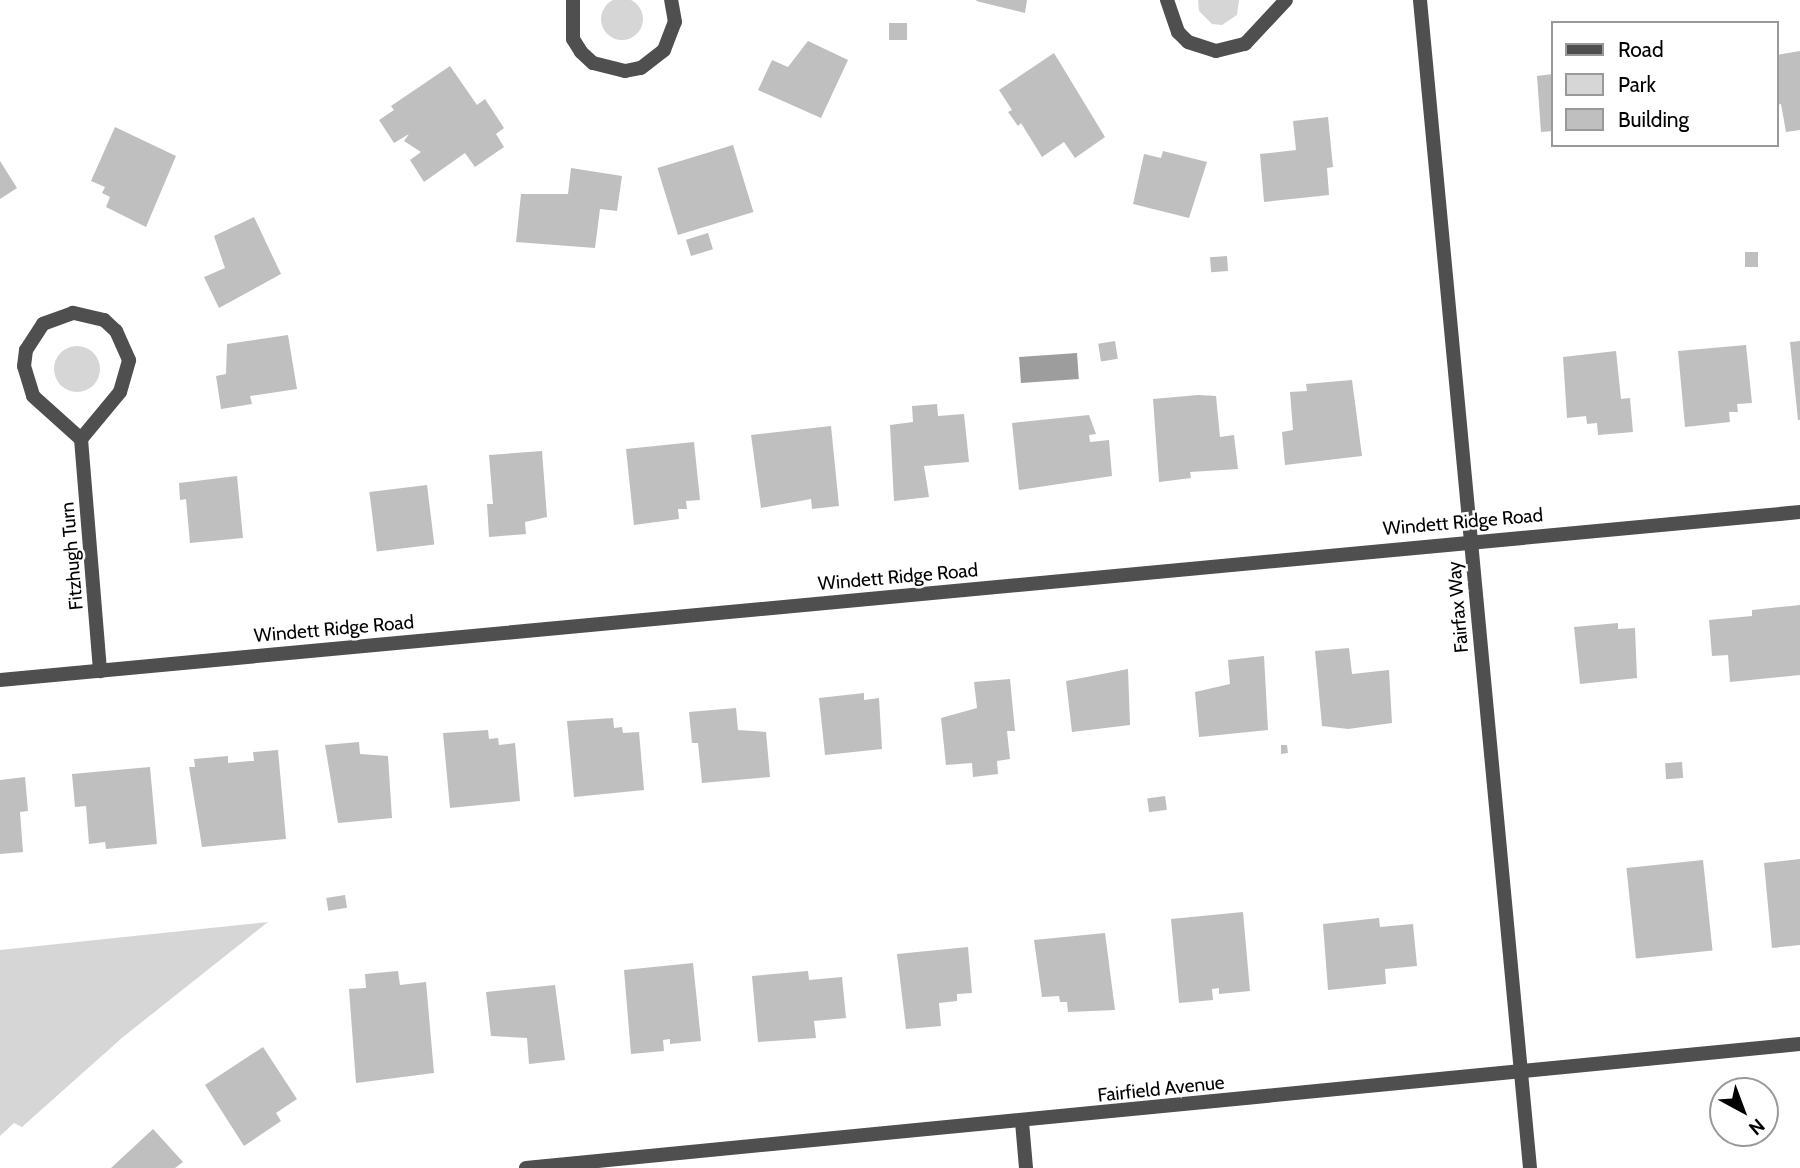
<!DOCTYPE html>
<html>
<head>
<meta charset="utf-8">
<style>
  body { margin:0 }
  #map { position:relative; width:1800px; height:1168px; overflow:hidden; background:#fff; font-family:Cabin,sans-serif }
  div>[style] { position:absolute }
  .green>* { inset:0; background:#d6d6d6 }
  .round { border-radius:50% }
  .water>* { inset:0; background:#9d9d9d; transform-origin:0 0 }
  .building>* { inset:0; background:#bfbfbf; transform-origin:0 0 }
  .minor>* { height:14px; margin:-7px; padding:0 7px; transform-origin:7px; border-radius:7px; background:#4f4f4f }
  span { translate:-50% -50%; white-space:nowrap; text-align:center; line-height:1.15; -webkit-text-stroke:5px #fff; paint-order:stroke }
  .street-label { font-size:19px; color:#000 }
  .legend { position:absolute; left:1551px; top:21px; width:228px; height:126px; box-sizing:border-box; background:#fff; border:2px solid #999; margin:0; padding:9px 12px; list-style:none; font-size:21px; color:#000 }
  .legend li { display:flex; align-items:center; gap:14px; height:35px }
  .legend b { width:35px; border:2px solid #999 }
  .north { position:absolute; left:1709px; top:1077px; width:70px; height:70px; box-sizing:border-box; background:#fff; border:2px solid #999; border-radius:50%; rotate:139deg; font-size:19px; font-weight:700; line-height:28px; text-align:center; color:#000 }
  .north::after { content:''; display:block; margin:auto; width:24px; height:32px; background:#000; clip-path:polygon(50% 0,100% 100%,50% 72%,0 100%) }
</style>
</head>
<body>
<div id="map">
  <div class="green">
    <div class="round" style="left:601px;top:-2px;width:42px;height:42px"></div>
    <div style="clip-path:polygon(1239px 0,1237px 15px,1222px 25px,1212px 24px,1199px 11px,1198px 0)"></div>
    <div class="round" style="left:54px;top:346px;width:46px;height:46px"></div>
    <div style="clip-path:polygon(268px 922px,123px 1037px,22px 1127px,14px 1123px,0 1136px,0 950px)"></div>
  </div>
  <div class="water">
    <div style="left:1077px;top:353px;width:26px;height:58px;rotate:86deg"></div>
  </div>
  <div class="building">
    <div style="clip-path:polygon(1027px 0,1025px 13px,976px 1px,977px 0)"></div>
    <div style="left:889px;top:23px;width:18px;height:17px"></div>
    <div style="clip-path:polygon(808px 41px,848px 60px,821px 118px,758px 90px,772px 60px,788px 67px)"></div>
    <div style="clip-path:polygon(1800px 51px,1800px 130px,1786px 132px,1781px 104px,1777px 105px,1777px 55px)"></div>
    <div style="clip-path:polygon(1054px 53px,1105px 137px,1075px 158px,1064px 142px,1042px 157px,1021px 123px,1018px 126px,1008px 112px,1012px 110px,999px 90px)"></div>
    <div style="clip-path:polygon(450px 66px,477px 105px,485px 99px,504px 128px,496px 134px,504px 147px,475px 167px,465px 153px,424px 182px,410px 160px,421px 152px,404px 141px,409px 134px,394px 143px,379px 120px,394px 110px,391px 106px)"></div>
    <div style="clip-path:polygon(1553px 74px,1553px 131px,1541px 132px,1537px 76px)"></div>
    <div style="clip-path:polygon(1328px 117px,1333px 167px,1327px 168px,1329px 195px,1264px 202px,1260px 154px,1296px 150px,1293px 121px)"></div>
    <div style="clip-path:polygon(115px 127px,176px 156px,146px 227px,106px 207px,110px 197px,102px 193px,105px 187px,91px 181px)"></div>
    <div style="left:733px;top:145px;width:70px;height:79px;rotate:73deg"></div>
    <div style="clip-path:polygon(1163px 151px,1207px 162px,1189px 218px,1133px 204px,1144px 154px,1161px 158px)"></div>
    <div style="clip-path:polygon(0 161px,17px 188px,0 199px)"></div>
    <div style="clip-path:polygon(571px 168px,622px 176px,617px 211px,600px 209px,595px 248px,516px 242px,521px 194px,568px 194px)"></div>
    <div style="clip-path:polygon(254px 217px,281px 274px,219px 308px,204px 277px,225px 268px,214px 236px)"></div>
    <div style="left:708px;top:233px;width:17px;height:23px;rotate:73deg"></div>
    <div style="left:1745px;top:252px;width:13px;height:15px"></div>
    <div style="left:1227px;top:256px;width:15px;height:17px;rotate:86deg"></div>
    <div style="clip-path:polygon(288px 335px,297px 389px,250px 396px,252px 404px,221px 409px,216px 376px,226px 374px,227px 344px)"></div>
    <div style="left:1115px;top:341px;width:18px;height:17px;rotate:81deg"></div>
    <div style="clip-path:polygon(1800px 341px,1800px 420px,1798px 420px,1790px 342px)"></div>
    <div style="clip-path:polygon(1746px 345px,1752px 403px,1737px 404px,1738px 412px,1729px 412px,1730px 422px,1685px 427px,1678px 351px)"></div>
    <div style="clip-path:polygon(1616px 351px,1621px 399px,1630px 398px,1633px 432px,1598px 435px,1597px 423px,1587px 424px,1586px 416px,1567px 418px,1563px 357px)"></div>
    <div style="clip-path:polygon(1352px 380px,1362px 456px,1285px 465px,1282px 432px,1293px 430px,1290px 392px,1307px 391px,1306px 384px)"></div>
    <div style="clip-path:polygon(1198px 395px,1216px 396px,1220px 437px,1234px 435px,1238px 469px,1190px 472px,1191px 478px,1159px 482px,1153px 399px)"></div>
    <div style="clip-path:polygon(937px 404px,938px 416px,964px 414px,969px 462px,924px 466px,929px 497px,894px 501px,890px 425px,913px 422px,912px 406px)"></div>
    <div style="clip-path:polygon(1089px 415px,1096px 434px,1089px 435px,1090px 442px,1109px 440px,1112px 476px,1019px 490px,1012px 423px)"></div>
    <div style="clip-path:polygon(831px 426px,839px 506px,812px 509px,811px 499px,761px 508px,751px 435px)"></div>
    <div style="clip-path:polygon(694px 442px,700px 500px,686px 501px,687px 509px,678px 509px,679px 519px,634px 525px,626px 449px)"></div>
    <div style="clip-path:polygon(542px 451px,547px 517px,525px 522px,526px 534px,489px 537px,487px 504px,493px 504px,489px 455px)"></div>
    <div style="clip-path:polygon(237px 476px,243px 538px,190px 543px,186px 499px,180px 500px,179px 483px)"></div>
    <div style="left:427px;top:485px;width:60px;height:58px;rotate:83deg"></div>
    <div style="clip-path:polygon(1800px 605px,1800px 675px,1730px 682px,1728px 655px,1712px 656px,1709px 620px,1752px 616px,1752px 610px)"></div>
    <div style="clip-path:polygon(1618px 623px,1618px 629px,1635px 628px,1637px 678px,1580px 684px,1574px 627px)"></div>
    <div style="clip-path:polygon(1349px 648px,1352px 674px,1389px 670px,1392px 723px,1348px 729px,1322px 726px,1315px 651px)"></div>
    <div style="clip-path:polygon(1264px 656px,1268px 730px,1199px 737px,1195px 692px,1230px 684px,1228px 660px)"></div>
    <div style="clip-path:polygon(1128px 669px,1130px 725px,1072px 732px,1066px 681px)"></div>
    <div style="clip-path:polygon(1010px 679px,1015px 731px,1007px 731px,1010px 759px,997px 761px,998px 774px,973px 777px,972px 763px,946px 765px,941px 718px,977px 708px,974px 682px)"></div>
    <div style="clip-path:polygon(864px 693px,864px 700px,879px 698px,882px 749px,825px 755px,819px 698px)"></div>
    <div style="clip-path:polygon(736px 708px,738px 730px,766px 732px,770px 777px,702px 783px,698px 743px,692px 743px,689px 712px)"></div>
    <div style="clip-path:polygon(613px 718px,614px 728px,622px 727px,623px 733px,639px 732px,644px 790px,574px 797px,567px 721px)"></div>
    <div style="clip-path:polygon(488px 730px,489px 739px,498px 738px,499px 745px,515px 743px,520px 801px,450px 808px,443px 733px)"></div>
    <div style="clip-path:polygon(359px 742px,360px 754px,388px 756px,392px 818px,338px 823px,325px 745px)"></div>
    <div style="clip-path:polygon(1281px 745px,1287px 745px,1288px 753px,1281px 754px)"></div>
    <div style="clip-path:polygon(278px 750px,286px 839px,202px 847px,189px 767px,195px 767px,194px 759px,228px 756px,228px 763px,250px 761px,254px 761px,253px 752px)"></div>
    <div style="left:1682px;top:762px;width:16px;height:17px;rotate:86deg"></div>
    <div style="clip-path:polygon(150px 767px,157px 844px,106px 849px,105px 842px,89px 844px,86px 806px,75px 807px,72px 774px)"></div>
    <div style="clip-path:polygon(25px 777px,28px 811px,20px 812px,23px 852px,0 854px,0 780px)"></div>
    <div style="left:1165px;top:796px;width:14px;height:18px;rotate:82deg"></div>
    <div style="clip-path:polygon(1800px 859px,1800px 945px,1772px 948px,1764px 863px)"></div>
    <div style="left:1703px;top:860px;width:91px;height:77px;rotate:84deg"></div>
    <div style="left:345px;top:895px;width:13px;height:19px;rotate:81deg"></div>
    <div style="clip-path:polygon(1243px 912px,1250px 991px,1219px 994px,1219px 988px,1212px 989px,1213px 1000px,1179px 1003px,1171px 919px)"></div>
    <div style="clip-path:polygon(1379px 918px,1380px 927px,1413px 924px,1417px 966px,1385px 969px,1386px 984px,1328px 990px,1323px 924px)"></div>
    <div style="clip-path:polygon(1105px 933px,1115px 1010px,1068px 1012px,1067px 1002px,1060px 1002px,1059px 996px,1042px 997px,1034px 940px)"></div>
    <div style="clip-path:polygon(968px 947px,972px 993px,957px 994px,957px 1001px,939px 1003px,941px 1026px,906px 1029px,897px 954px)"></div>
    <div style="clip-path:polygon(693px 963px,701px 1041px,670px 1044px,670px 1039px,663px 1040px,664px 1051px,631px 1054px,624px 970px)"></div>
    <div style="clip-path:polygon(398px 971px,400px 985px,426px 982px,434px 1073px,356px 1083px,349px 989px,366px 988px,365px 974px)"></div>
    <div style="clip-path:polygon(808px 971px,809px 980px,842px 977px,846px 1018px,814px 1021px,816px 1038px,758px 1042px,752px 976px)"></div>
    <div style="clip-path:polygon(555px 985px,565px 1060px,529px 1064px,527px 1038px,491px 1036px,486px 992px)"></div>
    <div style="clip-path:polygon(263px 1047px,297px 1099px,276px 1113px,281px 1121px,244px 1146px,205px 1085px)"></div>
    <div style="clip-path:polygon(153px 1129px,183px 1162px,175px 1168px,111px 1168px)"></div>
  </div>
  <div class="minor">
    <div style="left:573px;top:0;width:39px;rotate:90deg"></div>
    <div style="left:573px;top:39px;width:15px;rotate:58deg"></div>
    <div style="left:581px;top:52px;width:16px;rotate:43deg"></div>
    <div style="left:593px;top:63px;width:33px;rotate:14deg"></div>
    <div style="left:625px;top:71px;width:16px;rotate:-11deg"></div>
    <div style="left:641px;top:68px;width:29px;rotate:-38deg"></div>
    <div style="left:664px;top:50px;width:30px;rotate:-69deg"></div>
    <div style="left:675px;top:22px;width:22px;rotate:-100deg"></div>
    <div style="left:1167px;top:0;width:34px;rotate:71deg"></div>
    <div style="left:1178px;top:32px;width:14px;rotate:45deg"></div>
    <div style="left:1188px;top:42px;width:29px;rotate:18deg"></div>
    <div style="left:1216px;top:51px;width:30px;rotate:-14deg"></div>
    <div style="left:1245px;top:44px;width:60px;rotate:-47deg"></div>
    <div style="left:1420px;top:0;width:1173px;rotate:84.62deg"></div>
    <div style="left:81px;top:439px;width:61px;rotate:-50.3deg"></div>
    <div style="left:120px;top:392px;width:33px;rotate:-74deg"></div>
    <div style="left:129px;top:360px;width:32px;rotate:-114deg"></div>
    <div style="left:116px;top:331px;width:16px;rotate:-137deg"></div>
    <div style="left:104px;top:320px;width:32px;rotate:-167deg"></div>
    <div style="left:73px;top:313px;width:32px;rotate:160deg"></div>
    <div style="left:43px;top:324px;width:31px;rotate:123deg"></div>
    <div style="left:26px;top:350px;width:16px;rotate:97deg"></div>
    <div style="left:24px;top:366px;width:31px;rotate:73deg"></div>
    <div style="left:33px;top:396px;width:64px;rotate:41.9deg"></div>
    <div style="left:81px;top:439px;width:233px;rotate:85.3deg"></div>
    <div style="left:0;top:680px;width:1808px;rotate:-5.33deg"></div>
    <div style="left:1022px;top:1122px;width:46px;rotate:85deg"></div>
    <div style="left:526px;top:1168px;width:1280px;rotate:-5.56deg"></div>
  </div>
  <div class="street-label">
    <span style="left:1463px;top:522px;rotate:-5deg">Windett Ridge Road</span>
    <span style="left:72px;top:556px;rotate:-95deg">Fitzhugh Turn</span>
    <span style="left:898px;top:577px;rotate:-5deg">Windett Ridge Road</span>
    <span style="left:1458px;top:607px;rotate:-95deg">Fairfax Way</span>
    <span style="left:334px;top:629px;rotate:-5deg">Windett Ridge Road</span>
    <span style="left:1161px;top:1089px;rotate:-6deg">Fairfield Avenue</span>
  </div>
  <ul class="legend">
  <li><b style="height:9px;background:#4f4f4f"></b>Road</li>
  <li><b style="height:19px;background:#d6d6d6"></b>Park</li>
  <li><b style="height:19px;background:#bfbfbf"></b>Building</li>
  </ul>
  <div class="north">N</div>
</div>
</body>
</html>
